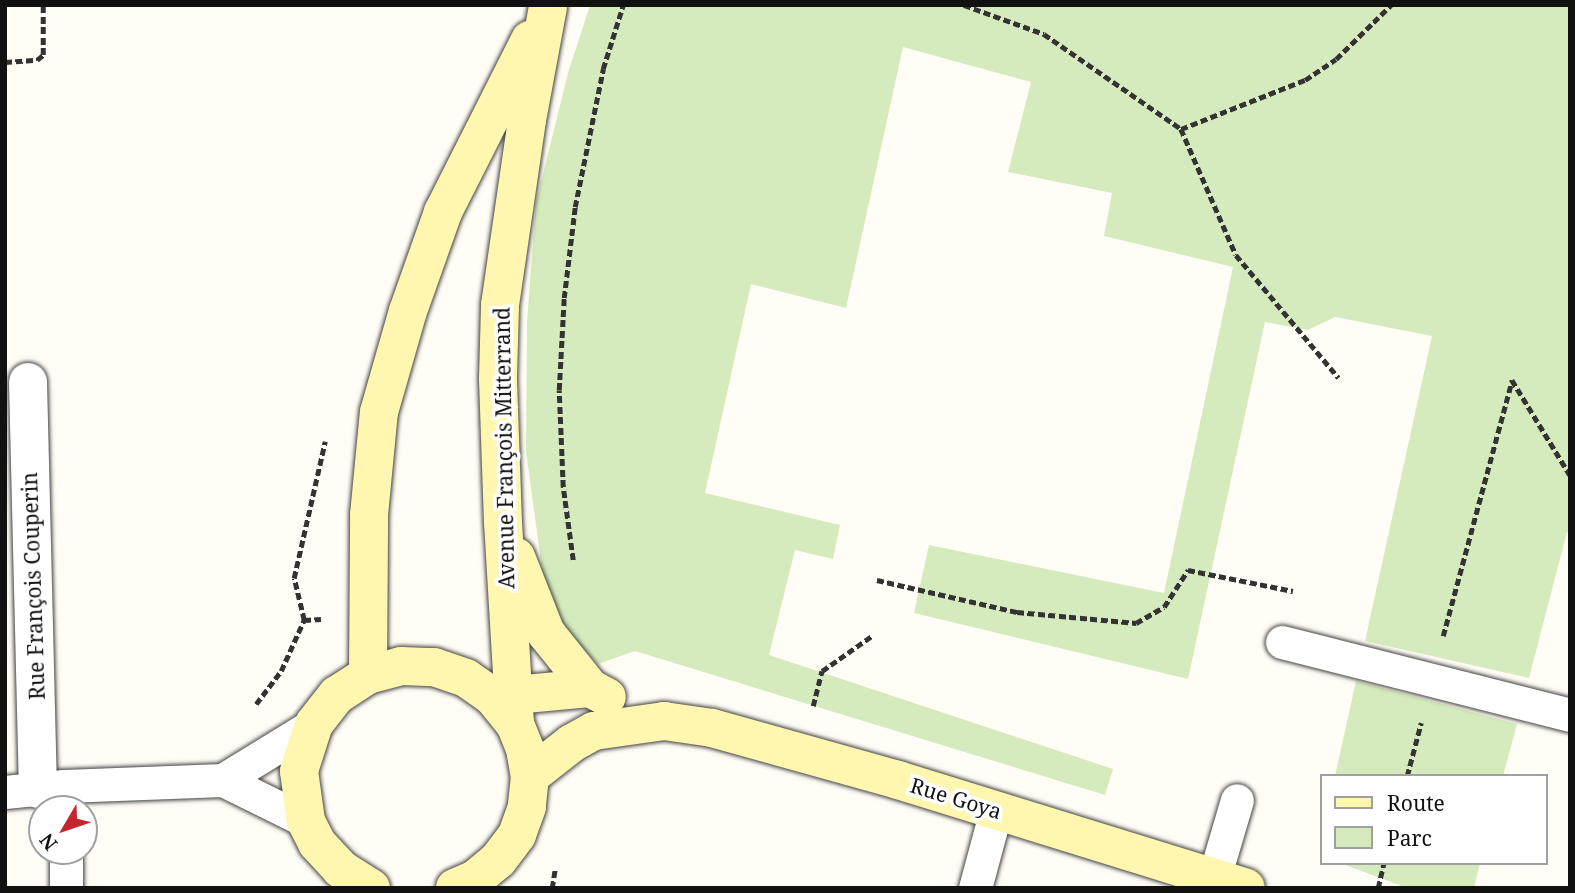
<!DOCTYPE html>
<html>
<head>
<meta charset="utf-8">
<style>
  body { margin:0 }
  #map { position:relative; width:1575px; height:893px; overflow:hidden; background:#fffdf5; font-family:"Noto Serif",serif }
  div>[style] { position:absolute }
  .green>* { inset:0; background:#d5ebbd }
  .path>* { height:4.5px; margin-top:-2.25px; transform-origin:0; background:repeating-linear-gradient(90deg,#333 0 7px,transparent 0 10.5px) }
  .roads { filter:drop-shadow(0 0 2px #444) drop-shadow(0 0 2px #444) }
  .lane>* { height:33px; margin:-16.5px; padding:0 16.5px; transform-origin:16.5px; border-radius:16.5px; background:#fff }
  .street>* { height:38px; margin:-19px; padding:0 19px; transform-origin:19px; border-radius:19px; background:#fff }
  .secondary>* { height:38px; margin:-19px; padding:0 19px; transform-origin:19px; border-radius:19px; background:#fff6b0 }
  span { translate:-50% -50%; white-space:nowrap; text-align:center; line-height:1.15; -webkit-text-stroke:7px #fff; paint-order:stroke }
  .street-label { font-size:21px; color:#111 }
  .frame { position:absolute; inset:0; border:7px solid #111; pointer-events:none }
  .legend { position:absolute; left:1320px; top:774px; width:228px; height:91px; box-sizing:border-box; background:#fff; border:2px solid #a0a0a0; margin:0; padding:9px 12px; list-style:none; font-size:21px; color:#111 }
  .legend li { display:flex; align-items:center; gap:14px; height:35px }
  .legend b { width:35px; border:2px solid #a0a0a0 }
  .north { position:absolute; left:28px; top:795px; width:70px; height:70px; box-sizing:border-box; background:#fff; border:2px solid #a0a0a0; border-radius:50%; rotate:231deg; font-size:19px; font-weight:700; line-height:28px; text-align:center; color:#111 }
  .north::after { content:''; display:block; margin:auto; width:24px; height:32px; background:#c4262e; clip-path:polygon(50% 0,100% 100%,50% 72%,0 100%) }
</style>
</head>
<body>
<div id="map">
  <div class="green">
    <div style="clip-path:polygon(590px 5px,1570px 5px,1570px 533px,1567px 532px,1529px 678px,1365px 641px,1432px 336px,1335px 317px,1308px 330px,1265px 322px,1188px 679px,914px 613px,929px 545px,1164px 593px,1233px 267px,1104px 236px,1112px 193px,1008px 172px,1031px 82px,903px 47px,846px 308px,751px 284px,705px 493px,840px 525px,833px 559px,795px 550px,769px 655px,1113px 769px,1105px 795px,635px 651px,598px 664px,566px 631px,544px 584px,526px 451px,527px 322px,536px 202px,568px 73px)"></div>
    <div style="clip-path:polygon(1356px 681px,1517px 724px,1503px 776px,1335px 776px)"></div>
    <div style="clip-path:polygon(1340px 863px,1480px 863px,1474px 888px,1407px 888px)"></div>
  </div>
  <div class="path">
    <div style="left:964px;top:5px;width:85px;rotate:19.9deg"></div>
    <div style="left:1044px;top:34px;width:167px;rotate:34.7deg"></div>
    <div style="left:1181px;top:129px;width:137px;rotate:66.4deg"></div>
    <div style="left:1236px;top:255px;width:160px;rotate:50.1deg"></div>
    <div style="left:5px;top:62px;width:32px;rotate:-4deg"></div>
    <div style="left:37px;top:60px;width:8px;rotate:-40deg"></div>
    <div style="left:43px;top:55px;width:50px;rotate:-90deg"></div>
    <div style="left:1181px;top:129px;width:133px;rotate:-21.6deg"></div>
    <div style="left:1305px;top:80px;width:37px;rotate:-34deg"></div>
    <div style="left:1336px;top:59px;width:77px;rotate:-44.5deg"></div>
    <div style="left:1512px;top:380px;width:111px;rotate:58.6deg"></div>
    <div style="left:573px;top:560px;width:74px;rotate:-97.8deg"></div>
    <div style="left:563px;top:487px;width:97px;rotate:-92.4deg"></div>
    <div style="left:559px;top:390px;width:92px;rotate:-86.9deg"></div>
    <div style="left:564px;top:298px;width:92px;rotate:-83.1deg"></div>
    <div style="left:575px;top:207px;width:141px;rotate:-78.5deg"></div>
    <div style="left:603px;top:69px;width:67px;rotate:-72.6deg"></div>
    <div style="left:877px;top:580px;width:144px;rotate:12.9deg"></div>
    <div style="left:1017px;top:612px;width:120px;rotate:5.3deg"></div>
    <div style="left:1136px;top:623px;width:32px;rotate:-30deg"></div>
    <div style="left:1164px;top:607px;width:44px;rotate:-57deg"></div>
    <div style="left:1188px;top:570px;width:107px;rotate:11.3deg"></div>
    <div style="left:304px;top:620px;width:43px;rotate:-103.4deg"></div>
    <div style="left:294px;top:578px;width:140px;rotate:-77.2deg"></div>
    <div style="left:1443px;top:636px;width:265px;rotate:-74.9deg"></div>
    <div style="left:256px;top:704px;width:41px;rotate:-52.9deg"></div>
    <div style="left:281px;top:671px;width:56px;rotate:-65.7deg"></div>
    <div style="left:304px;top:620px;width:17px;rotate:-3deg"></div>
    <div style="left:813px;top:706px;width:36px;rotate:-76deg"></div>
    <div style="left:822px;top:671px;width:62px;rotate:-35.2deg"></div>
    <div style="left:1407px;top:776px;width:55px;rotate:-75.2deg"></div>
    <div style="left:552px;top:888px;width:19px;rotate:-81deg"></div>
    <div style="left:1378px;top:888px;width:26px;rotate:-77deg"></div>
  </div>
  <div class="roads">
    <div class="lane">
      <div style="left:1282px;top:642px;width:297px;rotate:14.2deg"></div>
      <div style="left:223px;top:780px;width:107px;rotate:-31.6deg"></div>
      <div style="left:5px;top:792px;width:59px;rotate:-5.8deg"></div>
      <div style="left:64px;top:786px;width:159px;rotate:-2.2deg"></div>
      <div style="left:223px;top:780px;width:93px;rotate:26.3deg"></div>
      <div style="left:1214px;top:878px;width:81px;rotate:-73.6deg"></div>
      <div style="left:66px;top:888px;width:37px;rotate:-90deg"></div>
      <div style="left:975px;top:888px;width:81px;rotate:-74.9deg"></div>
    </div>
    <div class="street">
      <div style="left:28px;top:382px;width:407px;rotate:88.6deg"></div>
    </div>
    <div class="secondary">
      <div style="left:516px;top:557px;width:82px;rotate:68.5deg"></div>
      <div style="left:546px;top:633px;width:70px;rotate:51.3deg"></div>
      <div style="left:368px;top:675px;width:160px;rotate:-89.6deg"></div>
      <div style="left:369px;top:515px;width:103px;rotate:-84.5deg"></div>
      <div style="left:379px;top:412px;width:105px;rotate:-74deg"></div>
      <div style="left:408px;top:311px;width:105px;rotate:-70.5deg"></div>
      <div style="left:443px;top:212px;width:193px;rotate:-63.2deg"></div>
      <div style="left:493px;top:697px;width:97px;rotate:-5.3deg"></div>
      <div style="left:590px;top:688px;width:19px;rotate:28deg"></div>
      <div style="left:515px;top:724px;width:201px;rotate:-93.4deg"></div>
      <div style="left:503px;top:523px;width:145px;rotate:-92deg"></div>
      <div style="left:498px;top:378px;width:73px;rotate:-88.4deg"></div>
      <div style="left:500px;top:305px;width:187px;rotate:-81.7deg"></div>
      <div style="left:527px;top:120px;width:115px;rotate:-79.5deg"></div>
      <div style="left:530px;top:776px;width:53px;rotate:-38.2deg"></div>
      <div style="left:572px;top:743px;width:25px;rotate:-29deg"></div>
      <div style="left:594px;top:731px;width:71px;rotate:-8.1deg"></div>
      <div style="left:664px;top:721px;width:49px;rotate:8.3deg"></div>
      <div style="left:712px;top:728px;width:193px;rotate:15.6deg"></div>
      <div style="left:898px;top:780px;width:364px;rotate:17.2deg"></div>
      <div style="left:371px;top:888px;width:36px;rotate:-148deg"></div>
      <div style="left:341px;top:869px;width:35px;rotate:-133deg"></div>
      <div style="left:317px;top:843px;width:25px;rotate:-117deg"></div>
      <div style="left:306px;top:821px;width:50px;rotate:-98deg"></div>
      <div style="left:299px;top:771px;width:49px;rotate:-72.3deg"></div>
      <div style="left:314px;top:724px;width:37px;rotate:-52deg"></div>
      <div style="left:337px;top:695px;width:37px;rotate:-33deg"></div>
      <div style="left:368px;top:675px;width:34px;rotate:-15deg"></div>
      <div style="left:401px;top:666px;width:33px;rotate:2deg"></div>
      <div style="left:434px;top:667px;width:34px;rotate:19deg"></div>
      <div style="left:466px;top:678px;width:33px;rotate:35deg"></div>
      <div style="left:493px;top:697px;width:35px;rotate:51deg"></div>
      <div style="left:515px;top:724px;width:27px;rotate:68deg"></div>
      <div style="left:525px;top:749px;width:27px;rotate:80deg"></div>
      <div style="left:530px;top:776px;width:31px;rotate:96deg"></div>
      <div style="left:527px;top:807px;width:30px;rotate:110deg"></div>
      <div style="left:517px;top:835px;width:31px;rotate:127deg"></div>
      <div style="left:498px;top:860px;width:30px;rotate:140deg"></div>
      <div style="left:475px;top:879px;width:22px;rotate:156deg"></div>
    </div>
  </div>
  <div class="street-label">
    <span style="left:504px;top:448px;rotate:-91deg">Avenue François Mitterrand</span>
    <span style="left:33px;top:586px;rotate:-92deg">Rue François Couperin</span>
    <span style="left:956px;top:798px;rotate:17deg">Rue Goya</span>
  </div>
  <div class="frame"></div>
  <ul class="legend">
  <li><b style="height:9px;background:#fff6b0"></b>Route</li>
  <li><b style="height:19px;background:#d5ebbd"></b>Parc</li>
  </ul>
  <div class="north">N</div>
</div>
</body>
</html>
